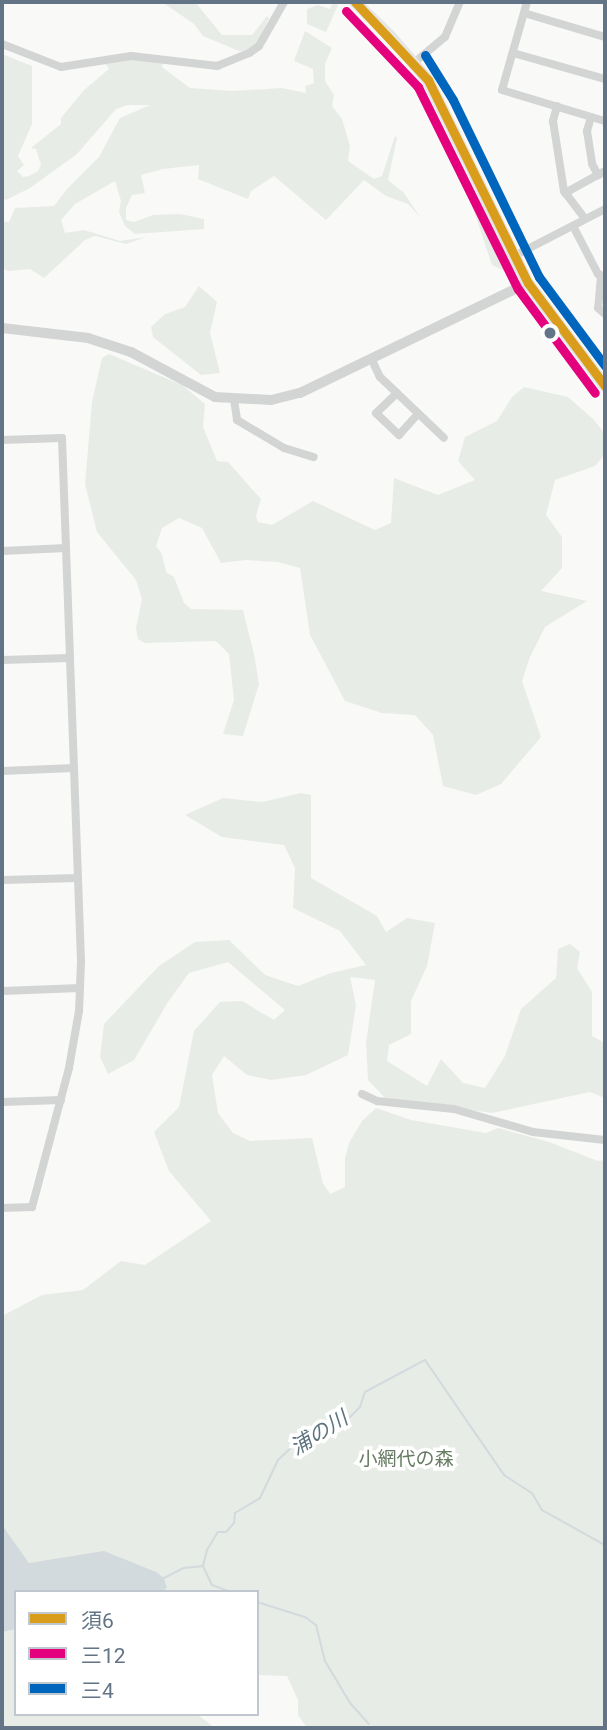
<!DOCTYPE html>
<html>
<head>
<meta charset="utf-8">
<style>
  body { margin:0 }
  #map { position:relative; width:607px; height:1730px; overflow:hidden; background:#f9f9f8; font-family:Roboto,"Noto Sans JP",sans-serif }
  div>[style] { position:absolute }
  .green>* { inset:0; background:#e8ece6 }
  .water>* { inset:0; background:#d2dadd }
  .stream>* { height:2px; margin:-1px; padding:0 1px; transform-origin:1px; border-radius:1px; background:#d2dadd }
  .minor>* { height:8px; margin:-4px; padding:0 4px; transform-origin:4px; border-radius:4px; background:#d3d4d4 }
  .tertiary>* { height:10px; margin:-5px; padding:0 5px; transform-origin:5px; border-radius:5px; background:#d3d4d4 }
  .trunk>* { height:12px; margin:-6px; padding:0 6px; transform-origin:6px; border-radius:6px; background:#e4e5e5 }
  .bus-1>* { height:9px; margin:-4.5px; padding:0 4.5px; transform-origin:4.5px; border-radius:4.5px; background:#d99c1b }
  .bus-2>* { height:9px; margin:-4.5px; padding:0 4.5px; transform-origin:4.5px; border-radius:4.5px; background:#e5007d }
  .bus-3>* { height:9px; margin:-4.5px; padding:0 4.5px; transform-origin:4.5px; border-radius:4.5px; background:#0065bd }
  .dots>* { width:19px; height:19px; translate:-50% -50%; box-sizing:border-box; border:4px solid #fff; border-radius:50% }
  span { translate:-50% -50%; white-space:nowrap; text-align:center; line-height:1.15; -webkit-text-stroke:7px #fff; paint-order:stroke }
  .park-label { font-size:19px; color:#667b62 }
  .water-label { font-size:21px; color:#5d747e; font-style:italic }
  .frame { position:absolute; inset:0; border:4px solid #627485; pointer-events:none }
  .legend { position:absolute; left:14px; top:1590px; width:245px; height:126px; box-sizing:border-box; background:#fff; border:2px solid #c0c7ce; margin:0; padding:9px 12px; list-style:none; font-size:21px; color:#627485 }
  .legend li { display:flex; align-items:center; gap:14px; height:35px }
  .legend b { width:35px; border:2px solid #c0c7ce }
</style>
</head>
<body>
<div id="map">
  <div class="green">
    <div style="clip-path:polygon(162px 2px,195px 2px,222px 35px,252px 35px,267px 16px,269px 18px,258px 42px,246px 52px,239px 51px,203px 36px,194px 24px)"></div>
    <div style="clip-path:polygon(333px 2px,338px 5px,326px 32px,307px 24px,307px 9px,318px 5px,330px 9px)"></div>
    <div style="clip-path:polygon(305px 31px,332px 48px,325px 64px,325px 81px,334px 95px,332px 106px,342px 119px,350px 146px,348px 161px,374px 179px,382px 176px,395px 136px,397px 138px,388px 180px,404px 193px,420px 217px,408px 204px,386px 196px,364px 180px,326px 220px,274px 176px,251px 191px,248px 199px,198px 179px,199px 165px,163px 169px,141px 175px,145px 193px,132px 195px,126px 208px,126px 220px,134px 222px,153px 215px,180px 214px,204px 219px,204px 229px,135px 234px,125px 226px,119px 212px,121px 201px,115px 181px,75px 204px,61px 220px,65px 233px,84px 230px,120px 241px,146px 237px,126px 244px,95px 236px,85px 240px,44px 278px,30px 269px,9px 271px,2px 268px,2px 222px,9px 222px,15px 208px,54px 206px,67px 189px,99px 157px,120px 118px,150px 105px,128px 105px,116px 109px,77px 154px,30px 188px,6px 200px,2px 198px,2px 54px,32px 66px,32px 124px,18px 156px,24px 165px,17px 171px,23px 177px,29px 176px,38px 171px,41px 165px,36px 149px,31px 148px,61px 124px,61px 118px,84px 90px,109px 69px,104px 62px,132px 58px,163px 61px,162px 67px,190px 88px,232px 91px,282px 88px,306px 93px,305px 86px,314px 83px,313px 69px,294px 61px)"></div>
    <div style="clip-path:polygon(481px 199px,516px 271px,516px 276px,492px 265px,471px 202px)"></div>
    <div style="clip-path:polygon(199px 286px,217px 302px,210px 333px,220px 373px,201px 375px,153px 337px,151px 327px,165px 314px,185px 307px)"></div>
    <div style="clip-path:polygon(109px 354px,182px 385px,205px 404px,203px 427px,217px 461px,228px 462px,261px 499px,256px 516px,258px 522px,272px 525px,313px 501px,375px 530px,391px 523px,394px 478px,438px 495px,475px 480px,458px 461px,465px 437px,497px 421px,512px 397px,524px 387px,568px 397px,594px 420px,605px 434px,605px 454px,595px 466px,555px 480px,546px 515px,562px 537px,562px 568px,541px 591px,587px 601px,545px 627px,530px 657px,522px 681px,541px 737px,501px 784px,476px 795px,443px 786px,433px 735px,415px 715px,382px 713px,345px 701px,310px 635px,300px 568px,278px 562px,246px 560px,221px 563px,202px 528px,179px 518px,162px 528px,156px 546px,162px 554px,166px 572px,174px 577px,184px 603px,191px 609px,243px 610px,254px 654px,259px 684px,243px 736px,223px 734px,234px 700px,229px 654px,216px 641px,145px 643px,138px 639px,136px 628px,142px 599px,136px 580px,97px 532px,85px 484px,92px 402px,102px 358px)"></div>
    <div style="clip-path:polygon(301px 793px,311px 795px,311px 878px,377px 916px,386px 932px,407px 918px,435px 923px,427px 966px,411px 1001px,411px 1034px,389px 1045px,387px 1061px,427px 1086px,441px 1059px,463px 1083px,485px 1088px,505px 1056px,521px 1009px,556px 978px,558px 949px,570px 944px,580px 952px,577px 968px,592px 992px,592px 1036px,605px 1043px,605px 1098px,590px 1092px,492px 1113px,385px 1098px,368px 1080px,366px 1043px,375px 980px,350px 977px,356px 1005px,348px 1055px,306px 1075px,271px 1080px,247px 1075px,224px 1056px,212px 1075px,218px 1113px,233px 1133px,250px 1141px,312px 1138px,323px 1183px,330px 1194px,345px 1187px,345px 1158px,349px 1143px,362px 1121px,376px 1108px,411px 1120px,486px 1133px,498px 1128px,549px 1142px,598px 1161px,605px 1160px,605px 1728px,307px 1728px,298px 1715px,298px 1700px,287px 1676px,257px 1675px,257px 1592px,16px 1592px,16px 1714px,197px 1714px,215px 1728px,2px 1728px,2px 1316px,42px 1295px,83px 1290px,121px 1261px,145px 1265px,211px 1221px,169px 1171px,154px 1132px,179px 1107px,194px 1031px,220px 1002px,242px 1001px,274px 1020px,285px 1010px,228px 962px,189px 973px,168px 1002px,134px 1060px,108px 1074px,100px 1057px,104px 1024px,159px 966px,195px 942px,229px 940px,265px 975px,298px 986px,331px 973px,366px 965px,340px 931px,293px 908px,295px 868px,284px 845px,222px 837px,185px 815px,223px 798px,262px 802px)"></div>
  </div>
  <div class="water">
    <div style="clip-path:polygon(2px 1525px,29px 1563px,104px 1551px,156px 1572px,164px 1578px,167px 1588px,161px 1592px,16px 1592px,16px 1629px,2px 1632px)"></div>
  </div>
  <div class="stream">
    <div style="left:203px;top:1566px;width:21px;rotate:65deg"></div>
    <div style="left:212px;top:1585px;width:20px;rotate:20deg"></div>
    <div style="left:164px;top:1578px;width:22px;rotate:-27deg"></div>
    <div style="left:184px;top:1568px;width:19px;rotate:-6deg"></div>
    <div style="left:203px;top:1566px;width:16px;rotate:-76deg"></div>
    <div style="left:207px;top:1550px;width:21px;rotate:-59deg"></div>
    <div style="left:218px;top:1532px;width:8px"></div>
    <div style="left:226px;top:1532px;width:12px;rotate:-48deg"></div>
    <div style="left:234px;top:1523px;width:10px;rotate:-84deg"></div>
    <div style="left:235px;top:1513px;width:29px;rotate:-31deg"></div>
    <div style="left:260px;top:1498px;width:42px;rotate:-64.7deg"></div>
    <div style="left:278px;top:1460px;width:23px;rotate:-43deg"></div>
    <div style="left:295px;top:1444px;width:60px;rotate:-25.7deg"></div>
    <div style="left:349px;top:1418px;width:16px;rotate:-45deg"></div>
    <div style="left:360px;top:1407px;width:16px;rotate:-72deg"></div>
    <div style="left:365px;top:1392px;width:68px;rotate:-28.1deg"></div>
    <div style="left:425px;top:1360px;width:140px;rotate:55.5deg"></div>
    <div style="left:504px;top:1475px;width:33px;rotate:33deg"></div>
    <div style="left:532px;top:1493px;width:20px;rotate:60deg"></div>
    <div style="left:542px;top:1510px;width:72px;rotate:29.1deg"></div>
    <div style="left:257px;top:1602px;width:50px;rotate:17.4deg"></div>
    <div style="left:305px;top:1617px;width:14px;rotate:36deg"></div>
    <div style="left:316px;top:1625px;width:37px;rotate:76deg"></div>
    <div style="left:325px;top:1661px;width:49px;rotate:59.2deg"></div>
    <div style="left:350px;top:1703px;width:28px;rotate:48deg"></div>
  </div>
  <div class="minor">
    <div style="left:527px;top:2px;width:91px;rotate:105.9deg"></div>
    <div style="left:502px;top:90px;width:108px;rotate:16.8deg"></div>
    <div style="left:524px;top:13px;width:84px;rotate:16.5deg"></div>
    <div style="left:2px;top:44px;width:63px;rotate:21.3deg"></div>
    <div style="left:61px;top:67px;width:71px;rotate:-8.9deg"></div>
    <div style="left:131px;top:56px;width:87px;rotate:6.6deg"></div>
    <div style="left:217px;top:66px;width:35px;rotate:-22deg"></div>
    <div style="left:249px;top:53px;width:12px;rotate:-35deg"></div>
    <div style="left:259px;top:46px;width:51px;rotate:-60.4deg"></div>
    <div style="left:513px;top:53px;width:96px;rotate:15.8deg"></div>
    <div style="left:415px;top:62px;width:39px;rotate:-40deg"></div>
    <div style="left:445px;top:37px;width:38px;rotate:-67deg"></div>
    <div style="left:557px;top:106px;width:16px;rotate:105deg"></div>
    <div style="left:553px;top:121px;width:71px;rotate:81.1deg"></div>
    <div style="left:564px;top:191px;width:35px;rotate:53deg"></div>
    <div style="left:591px;top:117px;width:15px;rotate:106deg"></div>
    <div style="left:587px;top:131px;width:33px;rotate:81deg"></div>
    <div style="left:592px;top:164px;width:13px;rotate:61deg"></div>
    <div style="left:565px;top:193px;width:46px;rotate:-28.8deg"></div>
    <div style="left:573px;top:226px;width:54px;rotate:62.5deg"></div>
    <div style="left:598px;top:274px;width:8px;rotate:23deg"></div>
    <div style="left:514px;top:256px;width:102px;rotate:-27.3deg"></div>
    <div style="left:601px;top:276px;width:32px;rotate:95deg"></div>
    <div style="left:598px;top:308px;width:9px;rotate:41deg"></div>
    <div style="left:371px;top:358px;width:21px;rotate:65deg"></div>
    <div style="left:380px;top:377px;width:88px;rotate:43.6deg"></div>
    <div style="left:397px;top:393px;width:29px;rotate:136deg"></div>
    <div style="left:376px;top:413px;width:32px;rotate:44deg"></div>
    <div style="left:399px;top:435px;width:28px;rotate:-48deg"></div>
    <div style="left:234px;top:400px;width:20px;rotate:81deg"></div>
    <div style="left:237px;top:420px;width:55px;rotate:30.8deg"></div>
    <div style="left:284px;top:448px;width:31px;rotate:17deg"></div>
    <div style="left:2px;top:440px;width:60px;rotate:-1.9deg"></div>
    <div style="left:62px;top:438px;width:524px;rotate:87.92deg"></div>
    <div style="left:81px;top:962px;width:49px;rotate:92.3deg"></div>
    <div style="left:79px;top:1011px;width:58px;rotate:100deg"></div>
    <div style="left:69px;top:1068px;width:144px;rotate:104.9deg"></div>
    <div style="left:32px;top:1207px;width:30px;rotate:178deg"></div>
    <div style="left:2px;top:551px;width:64px;rotate:-2.7deg"></div>
    <div style="left:2px;top:660px;width:68px;rotate:-1.7deg"></div>
    <div style="left:2px;top:771px;width:72px;rotate:-2.4deg"></div>
    <div style="left:2px;top:880px;width:76px;rotate:-1.5deg"></div>
    <div style="left:2px;top:991px;width:78px;rotate:-2.2deg"></div>
    <div style="left:362px;top:1094px;width:17px;rotate:25deg"></div>
    <div style="left:377px;top:1101px;width:77px;rotate:5.9deg"></div>
    <div style="left:454px;top:1109px;width:82px;rotate:16.2deg"></div>
    <div style="left:533px;top:1132px;width:72px;rotate:6.3deg"></div>
    <div style="left:2px;top:1102px;width:59px;rotate:-1.9deg"></div>
  </div>
  <div class="tertiary">
    <div style="left:2px;top:328px;width:87px;rotate:6.6deg"></div>
    <div style="left:88px;top:338px;width:45px;rotate:18deg"></div>
    <div style="left:131px;top:352px;width:95px;rotate:28.2deg"></div>
    <div style="left:215px;top:397px;width:56px;rotate:3.1deg"></div>
    <div style="left:271px;top:400px;width:30px;rotate:-14deg"></div>
    <div style="left:300px;top:393px;width:253px;rotate:-25.8deg"></div>
  </div>
  <div class="trunk">
    <div style="left:355px;top:2px;width:50px;rotate:44.2deg"></div>
    <div style="left:391px;top:37px;width:57px;rotate:49.3deg"></div>
    <div style="left:428px;top:80px;width:226px;rotate:63.8deg"></div>
    <div style="left:528px;top:283px;width:129px;rotate:53.2deg"></div>
  </div>
  <div class="bus-1">
    <div style="left:355px;top:2px;width:107px;rotate:46.9deg"></div>
    <div style="left:428px;top:80px;width:226px;rotate:63.8deg"></div>
    <div style="left:528px;top:283px;width:129px;rotate:53.2deg"></div>
  </div>
  <div class="bus-2">
    <div style="left:346px;top:11px;width:105px;rotate:46.5deg"></div>
    <div style="left:418px;top:87px;width:225px;rotate:63.7deg"></div>
    <div style="left:518px;top:289px;width:129px;rotate:53.5deg"></div>
  </div>
  <div class="bus-3">
    <div style="left:425px;top:55px;width:53px;rotate:58.1deg"></div>
    <div style="left:453px;top:100px;width:197px;rotate:64.1deg"></div>
    <div style="left:539px;top:277px;width:111px;rotate:53.4deg"></div>
  </div>
  <div class="dots">
    <div style="left:550px;top:333px;background:#627485"></div>
  </div>
  <div class="park-label">
    <span style="left:406px;top:1459px">小網代の森</span>
  </div>
  <div class="water-label">
    <span style="left:319px;top:1433px;rotate:-32deg">浦の川</span>
  </div>
  <div class="frame"></div>
  <ul class="legend">
  <li><b style="height:9px;background:#d99c1b"></b>須6</li>
  <li><b style="height:9px;background:#e5007d"></b>三12</li>
  <li><b style="height:9px;background:#0065bd"></b>三4</li>
  </ul>
</div>
</body>
</html>
